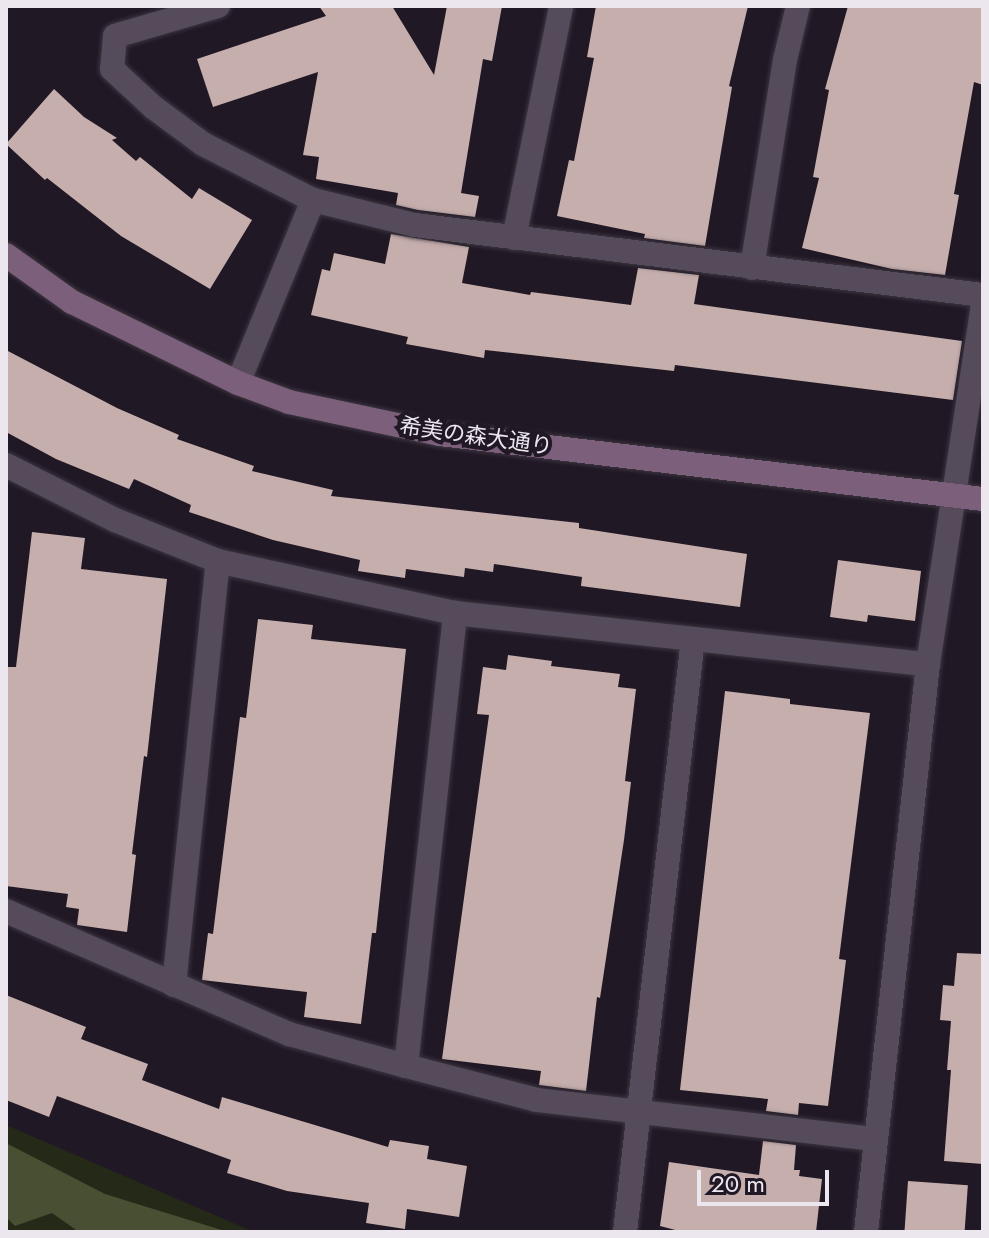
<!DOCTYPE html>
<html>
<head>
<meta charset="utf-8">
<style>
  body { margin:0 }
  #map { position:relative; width:989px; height:1238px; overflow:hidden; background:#211825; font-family:Jost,"Noto Sans JP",sans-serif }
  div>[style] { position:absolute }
  .green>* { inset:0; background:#252917 }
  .forest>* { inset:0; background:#494f33 }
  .building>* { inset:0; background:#c5aeac; transform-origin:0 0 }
  .roads { filter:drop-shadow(0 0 2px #3c3640) drop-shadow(0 0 2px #3c3640) }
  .street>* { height:24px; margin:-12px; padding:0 12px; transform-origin:12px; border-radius:12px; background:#554b5a }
  .secondary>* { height:24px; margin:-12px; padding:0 12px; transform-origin:12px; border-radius:12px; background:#7c5f7a }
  span { translate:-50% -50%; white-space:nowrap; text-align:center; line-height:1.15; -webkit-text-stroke:8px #211825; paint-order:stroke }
  .street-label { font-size:22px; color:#ece6ef }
  .frame { position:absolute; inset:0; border:8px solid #ece6ef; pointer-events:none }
  .scale { position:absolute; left:697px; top:1170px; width:132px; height:36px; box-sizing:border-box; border:4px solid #ece6ef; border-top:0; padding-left:10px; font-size:24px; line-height:28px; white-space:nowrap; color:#ece6ef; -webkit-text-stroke:6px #211825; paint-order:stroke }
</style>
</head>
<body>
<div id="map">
  <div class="green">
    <div style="clip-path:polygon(6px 1125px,254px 1232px,6px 1232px)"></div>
  </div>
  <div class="forest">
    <div style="clip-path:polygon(6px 1143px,105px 1194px,228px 1232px,79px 1232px,52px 1213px,15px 1226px,6px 1217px)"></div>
  </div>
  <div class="building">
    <div style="clip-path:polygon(319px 6px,392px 6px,434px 75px,447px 6px,502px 6px,492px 61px,483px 59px,461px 193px,479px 196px,475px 217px,418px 210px,396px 205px,398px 193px,316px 179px,319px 157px,303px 155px,318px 72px,213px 107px,197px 59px,326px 16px)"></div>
    <div style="clip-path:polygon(596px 6px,748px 6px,729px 86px,732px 87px,705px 246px,644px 238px,645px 234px,557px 216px,569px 160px,574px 161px,594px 58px,587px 57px)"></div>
    <div style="clip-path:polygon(848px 6px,983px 6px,983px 85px,974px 82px,954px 194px,959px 195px,945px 275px,892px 269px,802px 248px,819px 178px,813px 177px,829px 90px,825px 89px)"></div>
    <div style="clip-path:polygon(54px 89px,84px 117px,117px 138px,112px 140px,136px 161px,140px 157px,192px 199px,199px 188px,252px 220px,210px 289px,121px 236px,47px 178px,45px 180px,6px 144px)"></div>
    <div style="clip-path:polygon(391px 234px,469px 247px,462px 283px,530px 295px,531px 292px,631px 305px,638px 268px,699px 275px,694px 304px,962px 341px,953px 400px,675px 365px,674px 371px,485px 350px,484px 358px,406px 344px,408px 337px,311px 315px,322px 269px,330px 271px,334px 253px,385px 264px)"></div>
    <div style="clip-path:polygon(6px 350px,117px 408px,179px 435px,177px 439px,254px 466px,252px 471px,333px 490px,331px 496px,579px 523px,579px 528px,747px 554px,740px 607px,581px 586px,582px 577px,494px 564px,493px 572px,465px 568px,464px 577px,406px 569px,405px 578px,358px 571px,360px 560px,273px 540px,189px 512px,191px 505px,134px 479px,129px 489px,56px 459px,6px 432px)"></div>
    <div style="clip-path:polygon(32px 532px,85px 538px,81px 569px,167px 579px,147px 757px,144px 756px,132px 854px,136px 855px,127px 932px,77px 925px,79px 909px,66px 907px,68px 894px,6px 886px,6px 667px,16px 667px)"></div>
    <div style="clip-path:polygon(838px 560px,921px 571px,915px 621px,868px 615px,867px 622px,830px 617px)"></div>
    <div style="clip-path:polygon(258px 619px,313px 625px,311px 639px,406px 649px,376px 933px,372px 933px,361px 1024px,304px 1017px,307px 992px,202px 980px,208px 933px,213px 934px,240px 717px,246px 718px)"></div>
    <div style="clip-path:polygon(508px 655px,552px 661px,551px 666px,620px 674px,618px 687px,636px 689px,625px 781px,631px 782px,624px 840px,600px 998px,597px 997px,586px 1091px,539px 1085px,541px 1071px,442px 1059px,489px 715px,477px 714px,483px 667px,506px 670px)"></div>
    <div style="clip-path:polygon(725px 691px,790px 699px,790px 704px,870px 713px,839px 959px,846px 960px,828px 1106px,799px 1103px,798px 1115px,766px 1111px,768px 1099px,680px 1090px)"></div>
    <div style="clip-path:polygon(957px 953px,983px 954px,983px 1164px,944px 1161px,951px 1070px,947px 1070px,951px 1021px,940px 1020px,943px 985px,954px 986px)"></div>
    <div style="clip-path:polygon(6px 995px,86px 1027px,81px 1039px,148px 1064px,142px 1080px,219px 1109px,222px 1097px,388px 1147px,390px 1140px,429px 1146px,427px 1159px,467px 1166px,459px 1217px,407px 1209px,405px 1229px,366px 1223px,369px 1203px,287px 1191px,227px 1173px,231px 1160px,57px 1096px,49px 1117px,6px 1100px)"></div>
    <div style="clip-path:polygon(763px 1141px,796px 1145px,794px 1170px,800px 1170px,799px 1176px,822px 1179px,816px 1232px,683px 1232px,660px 1226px,669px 1162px,759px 1175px)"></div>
    <div style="left:908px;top:1181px;width:60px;height:51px;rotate:4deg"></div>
  </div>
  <div class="roads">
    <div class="street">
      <div style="left:218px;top:6px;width:107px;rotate:163.8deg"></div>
      <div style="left:115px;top:36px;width:33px;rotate:95deg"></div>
      <div style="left:112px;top:69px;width:56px;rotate:42.8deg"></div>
      <div style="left:153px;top:107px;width:62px;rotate:36.5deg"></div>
      <div style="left:203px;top:144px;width:123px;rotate:27deg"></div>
      <div style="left:313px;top:200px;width:105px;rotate:13.8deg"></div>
      <div style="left:415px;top:225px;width:572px;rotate:7.03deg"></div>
      <div style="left:514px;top:238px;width:237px;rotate:-78.5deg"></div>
      <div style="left:752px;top:268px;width:211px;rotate:-81deg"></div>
      <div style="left:785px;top:60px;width:56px;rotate:-76.5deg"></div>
      <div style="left:238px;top:383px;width:198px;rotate:-67.7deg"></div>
      <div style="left:6px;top:465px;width:122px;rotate:26.8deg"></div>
      <div style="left:115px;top:520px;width:111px;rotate:21.7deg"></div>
      <div style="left:218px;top:561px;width:243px;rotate:12.4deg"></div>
      <div style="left:455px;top:613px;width:476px;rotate:6.2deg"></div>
      <div style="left:928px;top:664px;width:571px;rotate:96.23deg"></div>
      <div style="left:928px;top:664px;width:363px;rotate:-81.3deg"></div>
      <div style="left:6px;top:911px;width:309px;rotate:23.5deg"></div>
      <div style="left:289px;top:1034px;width:121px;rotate:15.3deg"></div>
      <div style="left:406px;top:1066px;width:135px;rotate:14.5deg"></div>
      <div style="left:537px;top:1100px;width:339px;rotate:6.6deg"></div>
      <div style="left:174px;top:985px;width:426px;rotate:-84.1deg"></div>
      <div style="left:406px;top:1066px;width:456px;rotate:-83.8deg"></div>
      <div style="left:625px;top:1232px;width:597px;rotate:-83.46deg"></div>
    </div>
    <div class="secondary">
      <div style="left:6px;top:255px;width:81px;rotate:35.5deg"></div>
      <div style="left:72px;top:302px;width:185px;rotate:26deg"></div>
      <div style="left:238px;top:383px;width:54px;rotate:20.4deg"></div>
      <div style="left:289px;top:402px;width:154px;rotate:12deg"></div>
      <div style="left:440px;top:434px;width:547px;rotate:6.83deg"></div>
    </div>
  </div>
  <div class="street-label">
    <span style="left:476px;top:436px;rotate:8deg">希美の森大通り</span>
  </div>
  <div class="frame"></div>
  <div class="scale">20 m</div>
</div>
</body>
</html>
